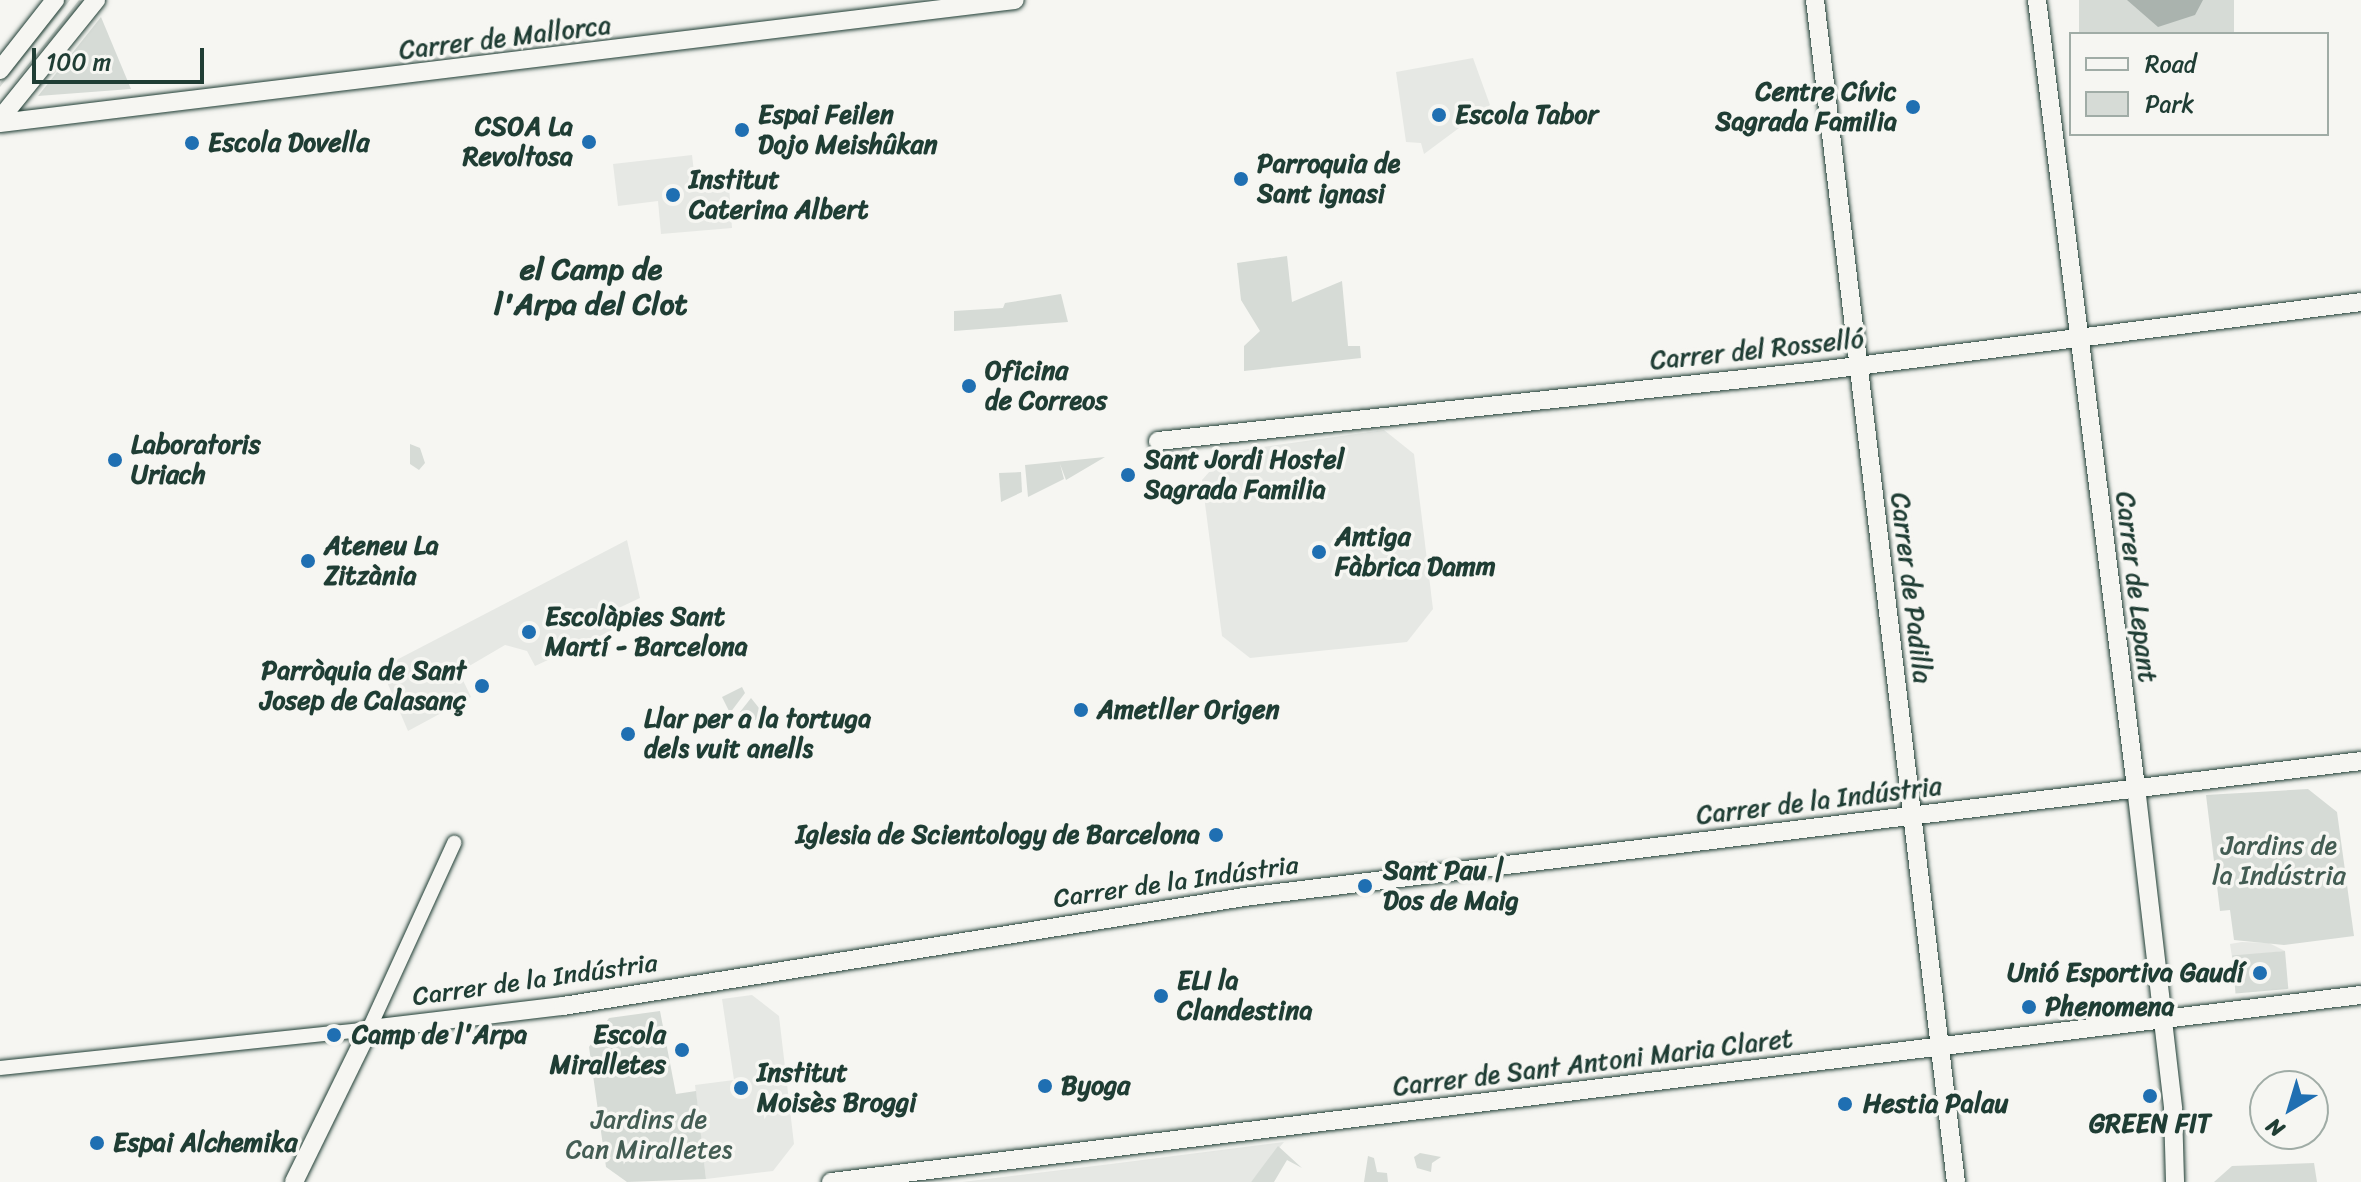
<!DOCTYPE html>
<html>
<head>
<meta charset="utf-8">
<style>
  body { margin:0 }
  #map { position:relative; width:2361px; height:1182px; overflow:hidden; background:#f6f6f2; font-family:Sriracha,sans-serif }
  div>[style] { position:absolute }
  .built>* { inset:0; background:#e6e8e4 }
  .green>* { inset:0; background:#d6dbd6; transform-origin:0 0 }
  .water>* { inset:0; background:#aab3ae }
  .roads { filter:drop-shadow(0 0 2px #1f3d34) drop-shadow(0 0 2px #1f3d34) }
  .minor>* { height:14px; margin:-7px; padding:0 7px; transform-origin:7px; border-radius:7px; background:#f6f6f2 }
  .major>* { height:18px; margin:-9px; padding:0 9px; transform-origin:9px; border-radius:9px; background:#f6f6f2 }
  .dots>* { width:22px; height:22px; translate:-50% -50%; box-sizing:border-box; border:4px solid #f6f6f2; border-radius:50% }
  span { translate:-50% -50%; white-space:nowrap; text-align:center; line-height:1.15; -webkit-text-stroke:7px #f6f6f2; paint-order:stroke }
  .street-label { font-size:26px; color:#1f3d34 }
  .poi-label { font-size:26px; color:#1f3d34; font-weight:700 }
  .right { translate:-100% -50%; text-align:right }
  .left { translate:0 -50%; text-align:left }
  .park-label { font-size:26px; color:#445d54 }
  .quarter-label { font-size:30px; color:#1f3d34; font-weight:700 }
  .legend { position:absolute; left:2069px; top:32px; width:260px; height:104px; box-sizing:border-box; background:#f6f6f2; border:2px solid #a0aca6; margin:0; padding:10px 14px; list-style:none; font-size:24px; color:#1f3d34 }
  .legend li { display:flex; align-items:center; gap:16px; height:40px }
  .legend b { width:40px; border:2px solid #a0aca6 }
  .north { position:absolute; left:2249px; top:1070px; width:80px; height:80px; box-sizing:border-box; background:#f6f6f2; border:2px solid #a0aca6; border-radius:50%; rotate:218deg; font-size:22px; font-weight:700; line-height:32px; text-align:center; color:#1f3d34 }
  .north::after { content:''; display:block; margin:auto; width:28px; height:36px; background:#1f6fb2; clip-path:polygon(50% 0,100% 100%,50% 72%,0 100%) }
  .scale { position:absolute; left:32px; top:48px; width:172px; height:36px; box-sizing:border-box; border:4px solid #1f3d34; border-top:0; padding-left:10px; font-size:24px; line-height:28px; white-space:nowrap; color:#1f3d34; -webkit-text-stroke:6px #f6f6f2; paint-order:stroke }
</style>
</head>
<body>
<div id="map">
  <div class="built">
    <div style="clip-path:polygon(1473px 58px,1490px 105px,1424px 154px,1421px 143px,1406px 142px,1396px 72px)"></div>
    <div style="clip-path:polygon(692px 155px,696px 189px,729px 186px,732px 228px,661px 234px,658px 201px,618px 206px,613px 164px)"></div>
    <div style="clip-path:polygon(1384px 430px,1414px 454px,1433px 609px,1407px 642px,1250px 658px,1222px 636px,1202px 480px,1227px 452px)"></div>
    <div style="clip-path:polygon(627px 540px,640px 598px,608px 613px,615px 629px,535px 666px,527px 651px,505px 645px,459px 672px,471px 697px,408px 731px,381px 668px)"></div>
    <div style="clip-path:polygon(2242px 942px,2269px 943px,2285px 951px,2232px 957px,2230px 944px)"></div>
    <div style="clip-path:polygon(752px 995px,779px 1016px,794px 1144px,773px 1171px,706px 1179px,695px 1085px,734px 1080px,722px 999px)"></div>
    <div style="clip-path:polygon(1284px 1142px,1251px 1182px,962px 1182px,1111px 1164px)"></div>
  </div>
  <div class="green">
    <div style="clip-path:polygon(65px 0,70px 0,0 87px,0 83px)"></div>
    <div style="clip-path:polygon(79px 0,83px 2px,12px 85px)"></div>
    <div style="left:2079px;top:0;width:155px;height:34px"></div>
    <div style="clip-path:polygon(101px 17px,131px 89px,38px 96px)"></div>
    <div style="clip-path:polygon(1287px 256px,1292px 302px,1342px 281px,1348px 346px,1360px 346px,1361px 358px,1244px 371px,1244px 346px,1260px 331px,1241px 300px,1237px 263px)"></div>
    <div style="clip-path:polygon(1061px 294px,1068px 322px,954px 331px,954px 311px,1003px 308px,1005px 303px)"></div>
    <div style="clip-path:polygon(410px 444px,420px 448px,425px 463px,419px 470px,410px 464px)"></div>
    <div style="clip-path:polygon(1105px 457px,1066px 480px,1060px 464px,1064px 479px,1028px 497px,1025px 465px)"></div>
    <div style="clip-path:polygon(1021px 472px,1022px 492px,1001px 502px,999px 473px)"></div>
    <div style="clip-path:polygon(742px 687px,745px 693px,730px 713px,722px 697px)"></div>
    <div style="clip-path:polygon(751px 698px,767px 718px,741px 722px,740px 712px)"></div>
    <div style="clip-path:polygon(2308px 789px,2337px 812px,2354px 936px,2284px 945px,2234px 940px,2230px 910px,2220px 911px,2206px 795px)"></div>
    <div style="left:2285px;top:951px;width:38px;height:53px;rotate:85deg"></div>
    <div style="clip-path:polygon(660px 1011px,676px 1094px,696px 1091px,706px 1179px,627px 1182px,606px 1167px,589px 1047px,609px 1018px)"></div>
    <div style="clip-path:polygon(1278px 1146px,1302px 1168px,1287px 1160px,1274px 1182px,1251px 1182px)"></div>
    <div style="clip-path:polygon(1420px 1153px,1441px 1157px,1432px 1163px,1431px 1172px,1417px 1168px,1414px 1157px)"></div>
    <div style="clip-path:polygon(1368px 1156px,1374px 1158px,1377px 1172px,1387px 1173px,1388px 1182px,1364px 1182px)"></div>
    <div style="clip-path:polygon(2314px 1163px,2317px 1182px,2214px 1182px,2232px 1166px)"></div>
  </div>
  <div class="water">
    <div style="clip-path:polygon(2127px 0,2203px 0,2195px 15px,2158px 27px)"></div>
  </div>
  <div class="roads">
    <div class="minor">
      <div style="left:0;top:1068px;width:371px;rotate:-6deg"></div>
      <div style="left:369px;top:1029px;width:205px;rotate:-65.4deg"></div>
    </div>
    <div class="major">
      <div style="left:1815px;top:0;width:1190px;rotate:83.2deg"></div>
      <div style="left:2037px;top:0;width:793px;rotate:82.83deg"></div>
      <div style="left:2136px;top:787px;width:324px;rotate:83.4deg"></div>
      <div style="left:2173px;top:1109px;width:73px;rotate:88.4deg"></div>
      <div style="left:0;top:70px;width:89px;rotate:-51.8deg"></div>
      <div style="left:0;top:119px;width:153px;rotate:-51.1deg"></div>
      <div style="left:0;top:123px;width:1022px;rotate:-6.91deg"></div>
      <div style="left:1158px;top:441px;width:664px;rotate:-6.05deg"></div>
      <div style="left:1818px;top:371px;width:547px;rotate:-7.24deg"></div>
      <div style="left:294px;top:1182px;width:170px;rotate:-63.9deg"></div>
      <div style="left:369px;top:1029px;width:195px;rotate:-6.8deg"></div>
      <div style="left:563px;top:1006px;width:690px;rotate:-9.09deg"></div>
      <div style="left:1244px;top:897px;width:1125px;rotate:-6.94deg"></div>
      <div style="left:831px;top:1182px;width:1541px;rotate:-6.97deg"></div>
    </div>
  </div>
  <div class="dots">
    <div style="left:1913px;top:107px;background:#1f6fb2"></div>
    <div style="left:1439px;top:115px;background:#1f6fb2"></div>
    <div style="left:742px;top:130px;background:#1f6fb2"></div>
    <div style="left:589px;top:142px;background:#1f6fb2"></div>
    <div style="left:192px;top:143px;background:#1f6fb2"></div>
    <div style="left:1241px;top:179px;background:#1f6fb2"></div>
    <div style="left:673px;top:195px;background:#1f6fb2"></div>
    <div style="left:969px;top:386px;background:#1f6fb2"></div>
    <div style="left:115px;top:460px;background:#1f6fb2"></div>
    <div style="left:1128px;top:475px;background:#1f6fb2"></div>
    <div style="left:1319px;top:552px;background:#1f6fb2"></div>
    <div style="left:308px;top:561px;background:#1f6fb2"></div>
    <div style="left:529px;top:632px;background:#1f6fb2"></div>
    <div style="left:482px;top:686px;background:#1f6fb2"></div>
    <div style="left:1081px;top:710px;background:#1f6fb2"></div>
    <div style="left:628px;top:734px;background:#1f6fb2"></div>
    <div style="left:1216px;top:835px;background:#1f6fb2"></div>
    <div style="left:1365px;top:886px;background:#1f6fb2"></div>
    <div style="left:2260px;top:973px;background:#1f6fb2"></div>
    <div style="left:1161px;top:996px;background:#1f6fb2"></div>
    <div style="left:2029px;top:1007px;background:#1f6fb2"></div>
    <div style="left:334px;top:1035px;background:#1f6fb2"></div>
    <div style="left:682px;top:1050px;background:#1f6fb2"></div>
    <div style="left:1045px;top:1086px;background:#1f6fb2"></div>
    <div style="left:741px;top:1088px;background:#1f6fb2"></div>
    <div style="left:2150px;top:1096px;background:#1f6fb2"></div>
    <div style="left:1845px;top:1104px;background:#1f6fb2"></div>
    <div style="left:97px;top:1143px;background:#1f6fb2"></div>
  </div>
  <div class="street-label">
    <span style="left:505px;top:38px;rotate:-7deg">Carrer de Mallorca</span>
    <span style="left:1757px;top:350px;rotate:-6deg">Carrer del Rosselló</span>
    <span style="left:2136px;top:587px;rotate:83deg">Carrer de Lepant</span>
    <span style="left:1911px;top:588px;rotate:83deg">Carrer de Padilla</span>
    <span style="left:1819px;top:801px;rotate:-7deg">Carrer de la Indústria</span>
    <span style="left:1176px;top:882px;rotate:-8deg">Carrer de la Indústria</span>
    <span style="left:535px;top:980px;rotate:-8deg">Carrer de la Indústria</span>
    <span style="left:1593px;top:1063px;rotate:-7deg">Carrer de Sant Antoni Maria Claret</span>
  </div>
  <div class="poi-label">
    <span class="right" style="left:1897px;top:107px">Centre Cívic<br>Sagrada Familia</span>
    <span class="left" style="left:758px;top:130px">Espai Feilen<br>Dojo Meishûkan</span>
    <span class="left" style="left:1455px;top:115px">Escola Tabor</span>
    <span class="right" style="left:573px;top:142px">CSOA La<br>Revoltosa</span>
    <span class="left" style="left:208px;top:143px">Escola Dovella</span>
    <span class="left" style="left:1257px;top:179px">Parroquia de<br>Sant ignasi</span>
    <span class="left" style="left:689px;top:195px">Institut<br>Caterina Albert</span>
    <span class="left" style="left:985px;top:386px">Oficina<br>de Correos</span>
    <span class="left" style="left:131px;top:460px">Laboratoris<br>Uriach</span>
    <span class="left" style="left:1144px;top:475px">Sant Jordi Hostel<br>Sagrada Familia</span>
    <span class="left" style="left:1335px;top:552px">Antiga<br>Fàbrica Damm</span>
    <span class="left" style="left:324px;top:561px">Ateneu La<br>Zitzània</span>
    <span class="left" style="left:545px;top:632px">Escolàpies Sant<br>Martí - Barcelona</span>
    <span class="right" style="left:466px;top:686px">Parròquia de Sant<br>Josep de Calasanç</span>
    <span class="left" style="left:1097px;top:710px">Ametller Origen</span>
    <span class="left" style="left:644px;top:734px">Llar per a la tortuga<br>dels vuit anells</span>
    <span class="right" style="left:1200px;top:835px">Iglesia de Scientology de Barcelona</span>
    <span class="left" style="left:1383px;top:886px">Sant Pau |<br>Dos de Maig</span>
    <span class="right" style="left:2244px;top:973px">Unió Esportiva Gaudí</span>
    <span class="left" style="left:1177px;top:996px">ELI la<br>Clandestina</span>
    <span class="left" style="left:2045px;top:1007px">Phenomena</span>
    <span class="left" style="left:352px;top:1035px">Camp de l'Arpa</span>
    <span class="right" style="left:666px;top:1050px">Escola<br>Miralletes</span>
    <span class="left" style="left:757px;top:1088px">Institut<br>Moisès Broggi</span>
    <span class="left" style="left:1061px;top:1086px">Byoga</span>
    <span class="left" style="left:1863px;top:1104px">Hestia Palau</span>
    <span style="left:2150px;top:1124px">GREEN FIT</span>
    <span class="left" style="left:113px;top:1143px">Espai Alchemika</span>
  </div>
  <div class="park-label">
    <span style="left:2279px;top:861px">Jardins de<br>la Indústria</span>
    <span style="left:649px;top:1135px">Jardins de<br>Can Miralletes</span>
  </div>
  <div class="quarter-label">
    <span style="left:591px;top:286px">el Camp de<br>l'Arpa del Clot</span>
  </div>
  <ul class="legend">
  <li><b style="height:10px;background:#f6f6f2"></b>Road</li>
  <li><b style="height:22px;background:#d6dbd6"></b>Park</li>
  </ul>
  <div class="north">N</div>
  <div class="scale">100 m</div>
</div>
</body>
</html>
